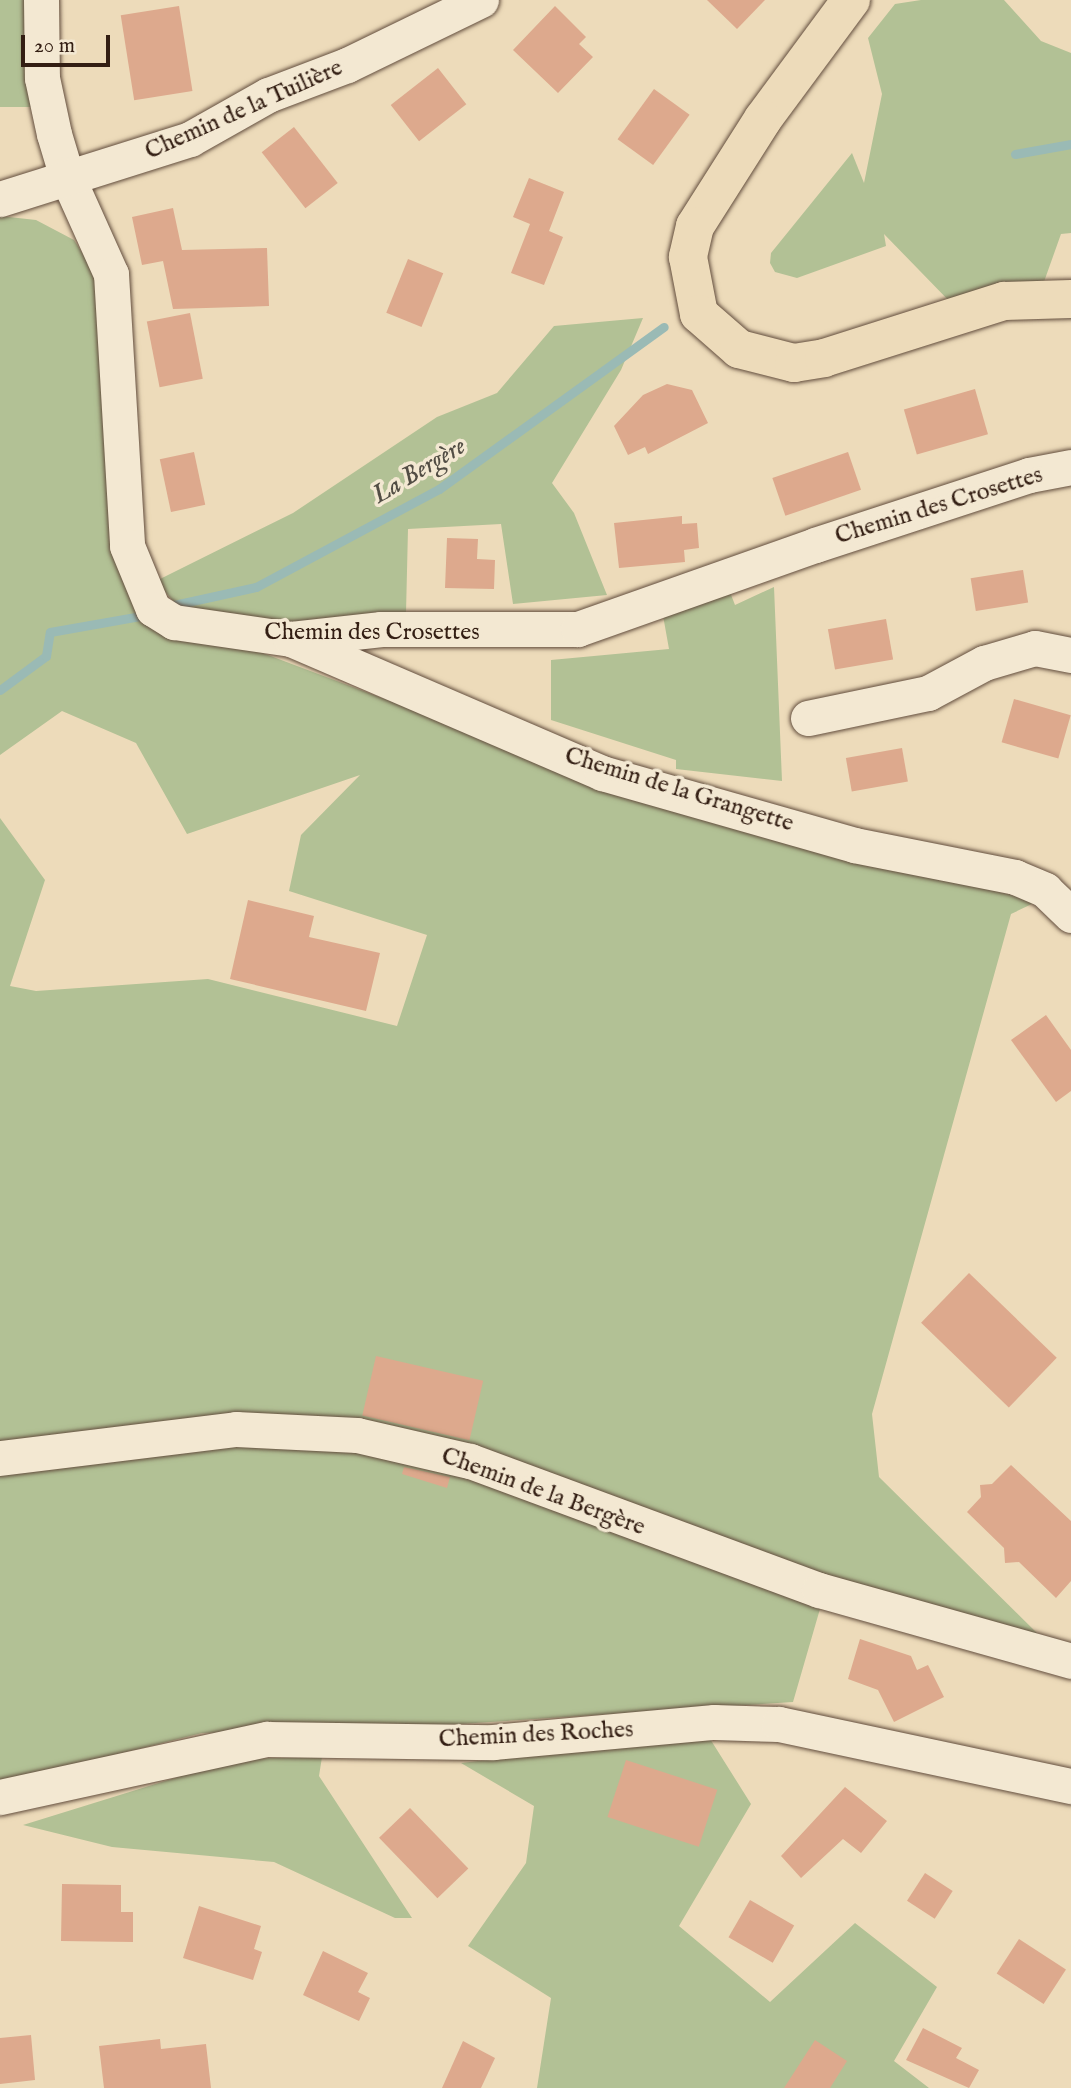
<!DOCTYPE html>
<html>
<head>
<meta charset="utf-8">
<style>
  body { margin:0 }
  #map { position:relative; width:1071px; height:2088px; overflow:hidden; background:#eddbba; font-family:"IM FELL English",serif }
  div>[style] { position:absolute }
  .green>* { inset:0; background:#b2c195; transform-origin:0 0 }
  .stream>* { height:9px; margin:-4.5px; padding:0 4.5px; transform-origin:4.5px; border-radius:4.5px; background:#9abab5 }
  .building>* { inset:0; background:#dda98d; transform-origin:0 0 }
  .roads { filter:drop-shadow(0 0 2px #624d3d) drop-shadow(0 0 2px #624d3d) }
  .street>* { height:35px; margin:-17.5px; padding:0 17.5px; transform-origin:17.5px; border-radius:17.5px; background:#f3e8d2 }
  .primary>* { height:38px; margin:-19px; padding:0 19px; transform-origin:19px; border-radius:19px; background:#eddbba }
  span { translate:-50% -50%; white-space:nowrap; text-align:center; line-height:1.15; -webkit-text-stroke:7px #f3e8d2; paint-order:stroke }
  .street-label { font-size:24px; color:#331e13 }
  .water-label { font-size:26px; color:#524d44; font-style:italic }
  .scale { position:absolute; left:21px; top:35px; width:89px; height:32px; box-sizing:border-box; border:4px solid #331e13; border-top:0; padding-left:9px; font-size:21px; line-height:24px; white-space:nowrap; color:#331e13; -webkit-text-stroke:5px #f3e8d2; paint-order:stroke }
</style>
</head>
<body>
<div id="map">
  <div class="green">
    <div style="left:0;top:0;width:31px;height:107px"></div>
    <div style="clip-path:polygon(921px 0,1004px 0,1041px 41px,1071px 53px,1071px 233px,1061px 234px,1040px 293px,954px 306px,884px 234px,886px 246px,797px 278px,775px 272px,770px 263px,771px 253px,852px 153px,864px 183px,882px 94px,868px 38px,895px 4px)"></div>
    <div style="clip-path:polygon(0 216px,36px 220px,74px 240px,99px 279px,141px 607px,594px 778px,1036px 902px,1011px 914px,872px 1414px,879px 1477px,1040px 1636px,822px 1602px,793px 1702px,414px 1727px,202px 1733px,0 1784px,0 818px,45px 880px,10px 986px,36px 991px,208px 979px,397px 1026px,427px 935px,289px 891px,301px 835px,360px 775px,187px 834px,136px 743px,62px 711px,0 755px)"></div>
    <div style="clip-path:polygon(643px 318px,621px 370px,552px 483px,574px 513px,607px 595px,513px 604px,501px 524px,408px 529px,406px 613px,293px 626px,180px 609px,156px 581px,293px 513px,437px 417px,497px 393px,554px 326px)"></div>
    <div style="clip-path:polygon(728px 587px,735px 605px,774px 587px,782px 781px,676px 769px,676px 760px,551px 720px,551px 660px,669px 649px,662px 610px)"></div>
    <div style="clip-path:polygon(707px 1734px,751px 1804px,679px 1926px,770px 2002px,855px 1923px,937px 1987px,894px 2061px,929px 2088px,537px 2088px,551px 1998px,468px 1946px,526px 1863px,534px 1806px,461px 1763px)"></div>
    <div style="clip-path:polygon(322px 1757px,319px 1776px,412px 1918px,395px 1918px,274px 1862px,112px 1847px,23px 1825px,236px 1759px)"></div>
  </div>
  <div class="stream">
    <div style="left:1015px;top:154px;width:57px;rotate:-10.1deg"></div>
    <div style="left:174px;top:605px;width:84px;rotate:-12.4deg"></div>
    <div style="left:256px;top:587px;width:208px;rotate:-28.2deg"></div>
    <div style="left:439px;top:489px;width:277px;rotate:-35.8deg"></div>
    <div style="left:0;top:690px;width:57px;rotate:-36.5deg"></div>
    <div style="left:46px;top:656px;width:24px;rotate:-81deg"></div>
    <div style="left:50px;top:632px;width:97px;rotate:-10deg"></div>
  </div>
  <div class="building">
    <div style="clip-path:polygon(707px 0,765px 0,737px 29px)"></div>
    <div style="left:179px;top:6px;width:86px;height:59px;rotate:81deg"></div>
    <div style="clip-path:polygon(555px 6px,586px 37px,579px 44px,593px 57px,558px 93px,513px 50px)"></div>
    <div style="left:438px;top:68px;width:46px;height:60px;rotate:52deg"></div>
    <div style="left:654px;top:89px;width:44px;height:62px;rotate:36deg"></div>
    <div style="left:294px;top:127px;width:71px;height:41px;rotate:52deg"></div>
    <div style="clip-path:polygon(529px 178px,564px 192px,549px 231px,563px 237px,544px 285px,511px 273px,530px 224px,513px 217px)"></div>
    <div style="clip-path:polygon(173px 208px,182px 250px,267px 248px,269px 306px,173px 309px,163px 261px,142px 265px,132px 217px)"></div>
    <div style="left:408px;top:259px;width:38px;height:58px;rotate:22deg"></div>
    <div style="left:190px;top:313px;width:67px;height:44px;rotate:79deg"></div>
    <div style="clip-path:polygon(667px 384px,692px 390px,708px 423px,648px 454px,645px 447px,628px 455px,614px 426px,643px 395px)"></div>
    <div style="left:975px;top:389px;width:47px;height:74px;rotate:74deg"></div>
    <div style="left:194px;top:452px;width:54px;height:35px;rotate:78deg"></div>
    <div style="left:848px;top:452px;width:40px;height:80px;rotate:71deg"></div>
    <div style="clip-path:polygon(682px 516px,682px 524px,697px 523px,699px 548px,684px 550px,685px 562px,619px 568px,614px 523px)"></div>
    <div style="clip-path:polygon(447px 538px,478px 539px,477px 559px,495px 560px,494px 589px,445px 588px)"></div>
    <div style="left:1023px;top:570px;width:33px;height:53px;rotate:81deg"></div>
    <div style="left:886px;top:619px;width:41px;height:59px;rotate:80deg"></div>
    <div style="left:1014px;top:699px;width:59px;height:45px;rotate:16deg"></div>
    <div style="left:902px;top:748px;width:34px;height:57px;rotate:80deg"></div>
    <div style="clip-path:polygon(248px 900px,314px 916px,309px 937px,380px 953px,366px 1011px,230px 979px)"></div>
    <div style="clip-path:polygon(1046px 1015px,1071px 1050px,1071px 1091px,1056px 1102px,1011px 1040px)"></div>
    <div style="left:969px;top:1273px;width:122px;height:69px;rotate:44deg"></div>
    <div style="left:376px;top:1356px;width:110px;height:61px;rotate:13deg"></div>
    <div style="clip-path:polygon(1011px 1465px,1071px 1521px,1071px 1581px,1056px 1598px,1019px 1562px,1005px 1563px,1004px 1548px,967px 1512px,981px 1497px,980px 1485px,992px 1484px)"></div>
    <div style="clip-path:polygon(404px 1467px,450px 1477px,447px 1488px,402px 1474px)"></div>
    <div style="clip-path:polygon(860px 1639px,911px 1656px,917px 1670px,928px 1665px,944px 1697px,894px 1722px,878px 1690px,848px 1679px)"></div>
    <div style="left:626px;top:1760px;width:96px;height:60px;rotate:18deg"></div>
    <div style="clip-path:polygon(845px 1787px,887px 1821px,861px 1853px,843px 1839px,801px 1878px,781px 1856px)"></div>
    <div style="left:410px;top:1808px;width:84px;height:43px;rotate:46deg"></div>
    <div style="left:925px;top:1873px;width:33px;height:33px;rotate:33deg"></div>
    <div style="clip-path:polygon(62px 1884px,121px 1885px,121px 1912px,133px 1912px,133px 1942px,61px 1941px)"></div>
    <div style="left:750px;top:1900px;width:51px;height:43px;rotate:30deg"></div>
    <div style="clip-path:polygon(199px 1906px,261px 1926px,254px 1949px,262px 1952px,253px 1980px,183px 1958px)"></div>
    <div style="left:1019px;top:1939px;width:56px;height:41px;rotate:33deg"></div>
    <div style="clip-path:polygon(323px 1951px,368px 1973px,358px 1992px,370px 1998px,359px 2021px,303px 1995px)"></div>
    <div style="clip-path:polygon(923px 2028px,962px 2048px,956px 2058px,979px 2070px,969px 2088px,906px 2060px)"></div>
    <div style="clip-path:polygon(31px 2035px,35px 2080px,0 2084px,0 2038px)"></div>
    <div style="clip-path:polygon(160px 2039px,161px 2049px,206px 2044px,211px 2088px,104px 2088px,99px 2046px)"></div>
    <div style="clip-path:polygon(815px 2040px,847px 2061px,830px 2088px,784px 2088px)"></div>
    <div style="clip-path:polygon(463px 2041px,495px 2058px,481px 2088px,442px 2088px)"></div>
  </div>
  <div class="roads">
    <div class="street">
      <div style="left:41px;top:0;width:78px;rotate:89.3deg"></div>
      <div style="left:42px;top:78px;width:57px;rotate:77.9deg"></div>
      <div style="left:54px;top:134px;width:42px;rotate:73.3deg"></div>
      <div style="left:66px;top:174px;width:110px;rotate:65.8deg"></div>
      <div style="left:111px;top:274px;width:272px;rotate:86.6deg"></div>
      <div style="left:127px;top:546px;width:68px;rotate:67.6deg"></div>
      <div style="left:153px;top:609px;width:25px;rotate:32deg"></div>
      <div style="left:174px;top:622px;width:118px;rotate:8.3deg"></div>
      <div style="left:291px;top:639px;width:91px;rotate:-6.3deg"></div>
      <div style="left:381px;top:629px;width:197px"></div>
      <div style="left:578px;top:629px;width:251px;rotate:-19.5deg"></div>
      <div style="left:815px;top:545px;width:225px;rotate:-18.1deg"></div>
      <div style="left:1029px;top:475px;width:43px;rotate:-10.8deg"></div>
      <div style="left:0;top:199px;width:199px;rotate:-17.5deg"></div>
      <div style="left:190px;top:139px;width:90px;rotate:-29.4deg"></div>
      <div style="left:268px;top:95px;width:85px;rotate:-20.8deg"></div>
      <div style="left:347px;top:65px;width:149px;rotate:-25.9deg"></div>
      <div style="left:291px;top:639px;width:339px;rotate:23.3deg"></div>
      <div style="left:602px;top:773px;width:262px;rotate:15.9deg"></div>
      <div style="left:854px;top:845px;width:164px;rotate:11.2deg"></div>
      <div style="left:1015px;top:877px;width:33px;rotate:23deg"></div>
      <div style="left:1045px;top:890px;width:36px;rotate:44deg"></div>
      <div style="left:808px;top:718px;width:123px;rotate:-11.8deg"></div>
      <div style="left:928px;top:693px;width:64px;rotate:-28.2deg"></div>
      <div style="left:984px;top:663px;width:53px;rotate:-16.4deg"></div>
      <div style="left:1035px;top:648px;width:37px;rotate:11deg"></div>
      <div style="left:0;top:1458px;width:238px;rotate:-7deg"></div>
      <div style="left:236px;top:1429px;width:121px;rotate:2.8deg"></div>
      <div style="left:357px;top:1435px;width:116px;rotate:13deg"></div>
      <div style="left:470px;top:1461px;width:372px;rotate:20.3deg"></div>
      <div style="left:819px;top:1590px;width:262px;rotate:15.7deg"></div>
      <div style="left:0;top:1797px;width:273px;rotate:-12.3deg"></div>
      <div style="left:267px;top:1739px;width:226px;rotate:0.8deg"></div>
      <div style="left:493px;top:1742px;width:222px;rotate:-5.2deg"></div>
      <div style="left:714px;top:1722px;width:65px;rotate:1.8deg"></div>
      <div style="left:779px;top:1724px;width:299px;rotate:12deg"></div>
    </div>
    <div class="primary">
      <div style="left:851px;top:0;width:148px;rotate:126.5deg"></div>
      <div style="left:763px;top:119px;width:127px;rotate:122.4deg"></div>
      <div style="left:695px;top:226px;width:32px;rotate:103deg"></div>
      <div style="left:688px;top:257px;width:58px;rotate:79.1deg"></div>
      <div style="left:699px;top:314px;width:53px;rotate:41.2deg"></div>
      <div style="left:739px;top:349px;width:57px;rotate:14.3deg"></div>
      <div style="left:794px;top:363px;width:30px;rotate:-9deg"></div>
      <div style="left:824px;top:358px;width:189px;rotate:-17.6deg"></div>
      <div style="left:1004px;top:301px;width:67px;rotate:-1.7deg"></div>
    </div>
  </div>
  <div class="street-label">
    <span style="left:244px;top:110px;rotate:-24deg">Chemin de la Tuilière</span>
    <span style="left:939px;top:506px;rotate:-17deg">Chemin des Crosettes</span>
    <span style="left:372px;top:633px">Chemin des Crosettes</span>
    <span style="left:679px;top:790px;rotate:17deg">Chemin de la Grangette</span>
    <span style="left:543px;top:1492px;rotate:20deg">Chemin de la Bergère</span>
    <span style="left:536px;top:1735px;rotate:-3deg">Chemin des Roches</span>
  </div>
  <div class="water-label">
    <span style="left:419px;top:471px;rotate:-31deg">La Bergère</span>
  </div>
  <div class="scale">20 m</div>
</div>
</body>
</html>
